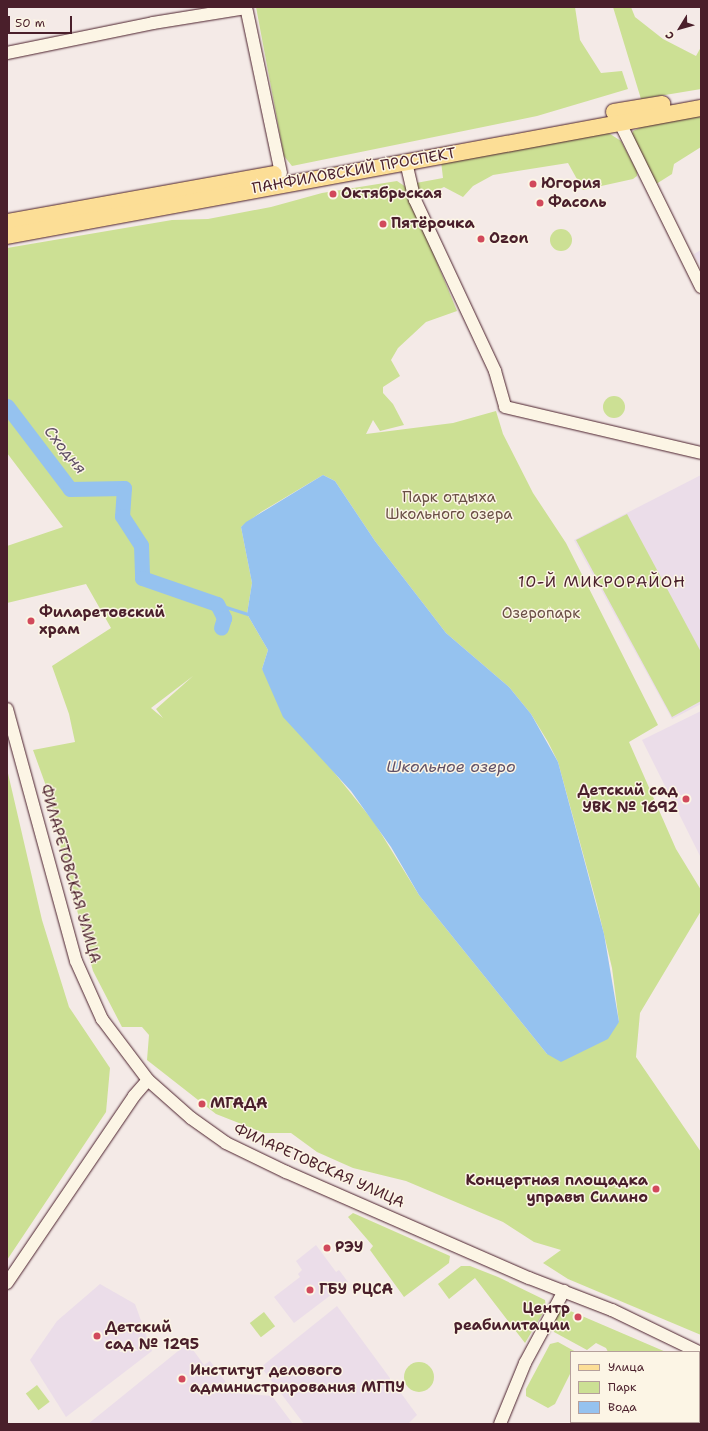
<!DOCTYPE html>
<html>
<head>
<meta charset="utf-8">
<style>
  body { margin:0 }
  #map { position:relative; width:708px; height:1431px; overflow:hidden; background:#f4eae7; font-family:"Shantell Sans",sans-serif }
  div>[style] { position:absolute }
  .built>* { inset:0; background:#ebdde9; transform-origin:0 0 }
  .green>* { inset:0; background:#cce094; transform-origin:0 0 }
  .round { border-radius:50% }
  .water>* { inset:0; background:#95c2ef }
  .stream>* { height:2.5px; margin:-1.25px; padding:0 1.25px; transform-origin:1.25px; border-radius:1.25px; background:#95c2ef }
  .river>* { height:15px; margin:-7.5px; padding:0 7.5px; transform-origin:7.5px; border-radius:7.5px; background:#95c2ef }
  .roads { filter:drop-shadow(0 0 1px #4a1f2b) drop-shadow(0 0 1px #4a1f2b) }
  .minor>* { height:12px; margin:-6px; padding:0 6px; transform-origin:6px; border-radius:6px; background:#fcf5e5 }
  .major>* { height:16px; margin:-8px; padding:0 8px; transform-origin:8px; border-radius:8px; background:#fcde96 }
  .dots>* { width:11px; height:11px; translate:-50% -50%; box-sizing:border-box; border:2px solid #fcf5e5; border-radius:50% }
  span { translate:-50% -50%; white-space:nowrap; text-align:center; line-height:1.15; -webkit-text-stroke:3px #fcf5e5; paint-order:stroke }
  .street-label { font-size:15px; color:#4a1f2b }
  .poi-label { font-size:15px; color:#4a1f2b; font-weight:700 }
  .left { translate:0 -50%; text-align:left }
  .right { translate:-100% -50%; text-align:right }
  .park-label { font-size:15px; color:#6a4f45 }
  .water-label { font-size:16px; color:#605066; font-style:italic }
  .neighbourhood-label { font-size:16px; color:#4a1f2b; letter-spacing:1px }
  .frame { position:absolute; inset:0; border:8px solid #4a1f2b; pointer-events:none }
  .legend { position:absolute; left:570px; top:1351px; width:130px; height:72px; box-sizing:border-box; background:#fcf5e5; border:1px solid #b59f9b; margin:0; padding:5px 7px; list-style:none; font-size:12px; color:#4a1f2b }
  .legend li { display:flex; align-items:center; gap:8px; height:20px }
  .legend b { width:20px; border:1px solid #b59f9b }
  .north { position:absolute; left:660px; top:8px; width:40px; height:40px; -webkit-text-stroke:3px #fcf5e5; paint-order:stroke; rotate:233deg; font-size:11px; font-weight:700; line-height:16px; text-align:center; color:#4a1f2b }
  .north::after { content:''; display:block; margin:auto; width:14px; height:18px; background:#4a1f2b; clip-path:polygon(50% 0,100% 100%,50% 72%,0 100%) }
  .scale { position:absolute; left:8px; top:16px; width:64px; height:18px; box-sizing:border-box; border:2px solid #4a1f2b; border-top:0; padding-left:5px; font-size:12px; line-height:14px; white-space:nowrap; color:#4a1f2b; -webkit-text-stroke:3px #fcf5e5; paint-order:stroke }
</style>
</head>
<body>
<div id="map">
  <div class="built">
    <div style="clip-path:polygon(701px 250px,701px 267px,694px 254px)"></div>
    <div style="clip-path:polygon(701px 475px,701px 704px,672px 719px,574px 540px)"></div>
    <div style="clip-path:polygon(701px 711px,701px 858px,642px 740px)"></div>
    <div style="clip-path:polygon(316px 1245px,336px 1272px,339px 1270px,348px 1282px,294px 1323px,274px 1297px,300px 1277px,298px 1274px,302px 1270px,296px 1261px)"></div>
    <div style="clip-path:polygon(100px 1284px,135px 1304px,152px 1351px,66px 1417px,30px 1360px,57px 1321px)"></div>
    <div style="clip-path:polygon(337px 1306px,417px 1415px,408px 1424px,304px 1424px,261px 1367px)"></div>
    <div style="clip-path:polygon(188px 1343px,204px 1365px,210px 1361px,234px 1393px,272px 1396px,293px 1424px,88px 1424px)"></div>
    <div style="left:590px;top:1422px;width:89px;height:3px"></div>
  </div>
  <div class="green">
    <div style="clip-path:polygon(256px 7px,575px 7px,580px 40px,601px 73px,622px 71px,628px 89px,537px 116px,292px 166px,284px 156px)"></div>
    <div style="clip-path:polygon(613px 7px,631px 7px,635px 17px,663px 39px,696px 56px,701px 47px,701px 89px,641px 99px)"></div>
    <div style="clip-path:polygon(701px 116px,701px 147px,674px 164px,672px 174px,653px 186px,631px 137px,633px 131px,646px 125px)"></div>
    <div style="clip-path:polygon(607px 132px,621px 141px,637px 171px,637px 176px,633px 179px,583px 190px,568px 163px,493px 175px,473px 186px,463px 197px,444px 187px,423px 197px,416px 183px,443px 178px,441px 161px)"></div>
    <div style="clip-path:polygon(evenodd,397px 181px,406px 187px,457px 311px,426px 322px,398px 348px,391px 360px,400px 376px,383px 387px,383px 393px,393px 404px,404px 425px,380px 431px,373px 420px,366px 434px,453px 423px,496px 411px,503px 434px,533px 493px,566px 543px,658px 725px,629px 742px,676px 849px,701px 890px,701px 911px,640px 1013px,636px 1057px,701px 1152px,701px 1335px,568px 1279px,543px 1263px,561px 1250px,534px 1242px,503px 1222px,406px 1181px,353px 1168px,317px 1152px,291px 1133px,264px 1133px,216px 1114px,147px 1060px,149px 1035px,142px 1027px,122px 1027px,93px 971px,61px 849px,50px 797px,33px 750px,75px 742px,69px 714px,52px 666px,111px 628px,86px 584px,7px 603px,7px 546px,63px 527px,7px 453px,7px 248px,172px 220px,208px 219px,271px 207px,322px 193px,397px 181px,323px 475px,335px 481px,375px 541px,446px 633px,509px 687px,531px 714px,548px 742px,558px 762px,597px 905px,612px 968px,619px 1022px,547px 1054px,419px 895px,374px 822px,325px 761px,262px 669px,268px 650px,247px 614px,252px 583px,241px 527px,261px 512px,323px 475px,397px 181px,193px 676px,156px 709px,163px 718px,151px 708px,193px 676px)"></div>
    <div class="round" style="left:550px;top:229px;width:22px;height:22px"></div>
    <div class="round" style="left:603px;top:396px;width:22px;height:22px"></div>
    <div style="clip-path:polygon(627px 514px,701px 652px,701px 701px,672px 717px,576px 540px)"></div>
    <div style="clip-path:polygon(7px 769px,42px 920px,69px 1007px,110px 1068px,106px 1112px,7px 1260px)"></div>
    <div style="clip-path:polygon(353px 1213px,450px 1256px,449px 1263px,404px 1297px,370px 1250px,373px 1246px,348px 1217px)"></div>
    <div style="clip-path:polygon(461px 1266px,470px 1266px,498px 1277px,545px 1300px,546px 1308px,525px 1343px,475px 1278px,449px 1299px,438px 1284px)"></div>
    <div style="clip-path:polygon(561px 1307px,666px 1352px,608px 1352px,606px 1348px,596px 1343px,587px 1350px,554px 1332px,550px 1324px)"></div>
    <div style="left:264px;top:1312px;width:18px;height:18px;rotate:52deg"></div>
    <div style="clip-path:polygon(558px 1342px,576px 1352px,571px 1352px,571px 1372px,555px 1404px,548px 1408px,526px 1396px,526px 1389px,550px 1344px)"></div>
    <div class="round" style="left:404px;top:1362px;width:30px;height:30px"></div>
    <div style="clip-path:polygon(699px 1366px,701px 1424px,681px 1424px,678px 1422px,699px 1422px)"></div>
    <div style="left:37px;top:1385px;width:21px;height:14px;rotate:53deg"></div>
  </div>
  <div class="water">
    <div style="clip-path:polygon(323px 475px,335px 481px,375px 541px,446px 633px,509px 687px,531px 714px,558px 762px,604px 934px,619px 1022px,608px 1039px,561px 1062px,547px 1054px,419px 895px,391px 847px,351px 791px,283px 717px,262px 669px,268px 650px,247px 614px,252px 583px,241px 527px,246px 522px)"></div>
  </div>
  <div class="stream">
    <div style="left:217px;top:604px;width:32px;rotate:18deg"></div>
    <div style="left:585px;top:1422px;width:2px;rotate:90deg"></div>
  </div>
  <div class="river">
    <div style="left:7px;top:406px;width:104px;rotate:52.8deg"></div>
    <div style="left:70px;top:489px;width:54px;rotate:-1.1deg"></div>
    <div style="left:124px;top:488px;width:28px;rotate:94deg"></div>
    <div style="left:122px;top:516px;width:35px;rotate:57deg"></div>
    <div style="left:141px;top:545px;width:33px;rotate:88deg"></div>
    <div style="left:142px;top:578px;width:79px;rotate:19.1deg"></div>
    <div style="left:217px;top:604px;width:16px;rotate:63deg"></div>
    <div style="left:224px;top:618px;width:10px;rotate:107deg"></div>
  </div>
  <div class="roads">
    <div class="minor">
      <div style="left:246px;top:7px;width:170px;rotate:78.1deg"></div>
      <div style="left:7px;top:53px;width:149px;rotate:-11.6deg"></div>
      <div style="left:153px;top:23px;width:94px;rotate:-9.2deg"></div>
      <div style="left:620px;top:123px;width:183px;rotate:63.7deg"></div>
      <div style="left:406px;top:162px;width:39px;rotate:77deg"></div>
      <div style="left:415px;top:200px;width:189px;rotate:64.9deg"></div>
      <div style="left:495px;top:371px;width:37px;rotate:74deg"></div>
      <div style="left:505px;top:407px;width:201px;rotate:13.2deg"></div>
      <div style="left:7px;top:709px;width:261px;rotate:74.7deg"></div>
      <div style="left:76px;top:961px;width:64px;rotate:65.9deg"></div>
      <div style="left:102px;top:1019px;width:76px;rotate:53deg"></div>
      <div style="left:148px;top:1080px;width:57px;rotate:41.5deg"></div>
      <div style="left:191px;top:1118px;width:43px;rotate:35.5deg"></div>
      <div style="left:226px;top:1143px;width:67px;rotate:25.8deg"></div>
      <div style="left:286px;top:1172px;width:265px;rotate:23.6deg"></div>
      <div style="left:529px;top:1278px;width:89px;rotate:21.1deg"></div>
      <div style="left:612px;top:1310px;width:99px;rotate:25.8deg"></div>
      <div style="left:7px;top:1283px;width:226px;rotate:-55.8deg"></div>
      <div style="left:134px;top:1096px;width:21px;rotate:-49deg"></div>
      <div style="left:500px;top:1424px;width:66px;rotate:-67.7deg"></div>
      <div style="left:525px;top:1363px;width:82px;rotate:-61.6deg"></div>
    </div>
    <div class="major">
      <div style="left:614px;top:112px;width:49px;rotate:-9.5deg"></div>
      <div style="left:7px;top:222px;width:271px;rotate:-10.2deg"></div>
      <div style="left:7px;top:236px;width:706px;rotate:-10.45deg"></div>
    </div>
  </div>
  <div class="dots">
    <div style="left:533px;top:184px;background:#d1495b"></div>
    <div style="left:333px;top:194px;background:#d1495b"></div>
    <div style="left:540px;top:203px;background:#d1495b"></div>
    <div style="left:383px;top:224px;background:#d1495b"></div>
    <div style="left:481px;top:239px;background:#d1495b"></div>
    <div style="left:31px;top:621px;background:#d1495b"></div>
    <div style="left:686px;top:799px;background:#d1495b"></div>
    <div style="left:202px;top:1104px;background:#d1495b"></div>
    <div style="left:656px;top:1189px;background:#d1495b"></div>
    <div style="left:327px;top:1248px;background:#d1495b"></div>
    <div style="left:310px;top:1290px;background:#d1495b"></div>
    <div style="left:578px;top:1317px;background:#d1495b"></div>
    <div style="left:97px;top:1336px;background:#d1495b"></div>
    <div style="left:182px;top:1379px;background:#d1495b"></div>
  </div>
  <div class="street-label">
    <span style="left:354px;top:171px;rotate:-10deg">ПАНФИЛОВСКИЙ ПРОСПЕКТ</span>
    <span style="left:70px;top:874px;rotate:74deg">ФИЛАРЕТОВСКАЯ УЛИЦА</span>
    <span style="left:319px;top:1166px;rotate:24deg">ФИЛАРЕТОВСКАЯ УЛИЦА</span>
  </div>
  <div class="poi-label">
    <span class="left" style="left:541px;top:184px">Югория</span>
    <span class="left" style="left:341px;top:194px">Октябрьская</span>
    <span class="left" style="left:548px;top:203px">Фасоль</span>
    <span class="left" style="left:391px;top:224px">Пятёрочка</span>
    <span class="left" style="left:489px;top:239px">Ozon</span>
    <span class="left" style="left:39px;top:621px">Филаретовский<br>храм</span>
    <span class="right" style="left:678px;top:799px">Детский сад<br>УВК № 1692</span>
    <span class="left" style="left:210px;top:1104px">МГАДА</span>
    <span class="right" style="left:648px;top:1189px">Концертная площадка<br>управы Силино</span>
    <span class="left" style="left:335px;top:1248px">РЭУ</span>
    <span class="left" style="left:319px;top:1290px">ГБУ РЦСА</span>
    <span class="right" style="left:570px;top:1317px">Центр<br>реабилитации</span>
    <span class="left" style="left:105px;top:1336px">Детский<br>сад № 1295</span>
    <span class="left" style="left:190px;top:1379px">Институт делового<br>администрирования МГПУ</span>
  </div>
  <div class="park-label">
    <span style="left:449px;top:506px">Парк отдыха<br>Школьного озера</span>
    <span style="left:541px;top:614px">Озеропарк</span>
  </div>
  <div class="water-label">
    <span style="left:65px;top:450px;rotate:51deg">Сходня</span>
    <span style="left:451px;top:767px">Школьное озеро</span>
  </div>
  <div class="neighbourhood-label">
    <span style="left:602px;top:582px">10-Й МИКРОРАЙОН</span>
  </div>
  <div class="frame"></div>
  <ul class="legend">
  <li><b style="height:5px;background:#fcde96"></b>Улица</li>
  <li><b style="height:11px;background:#cce094"></b>Парк</li>
  <li><b style="height:11px;background:#95c2ef"></b>Вода</li>
  </ul>
  <div class="north">С</div>
  <div class="scale">50 m</div>
</div>
</body>
</html>
